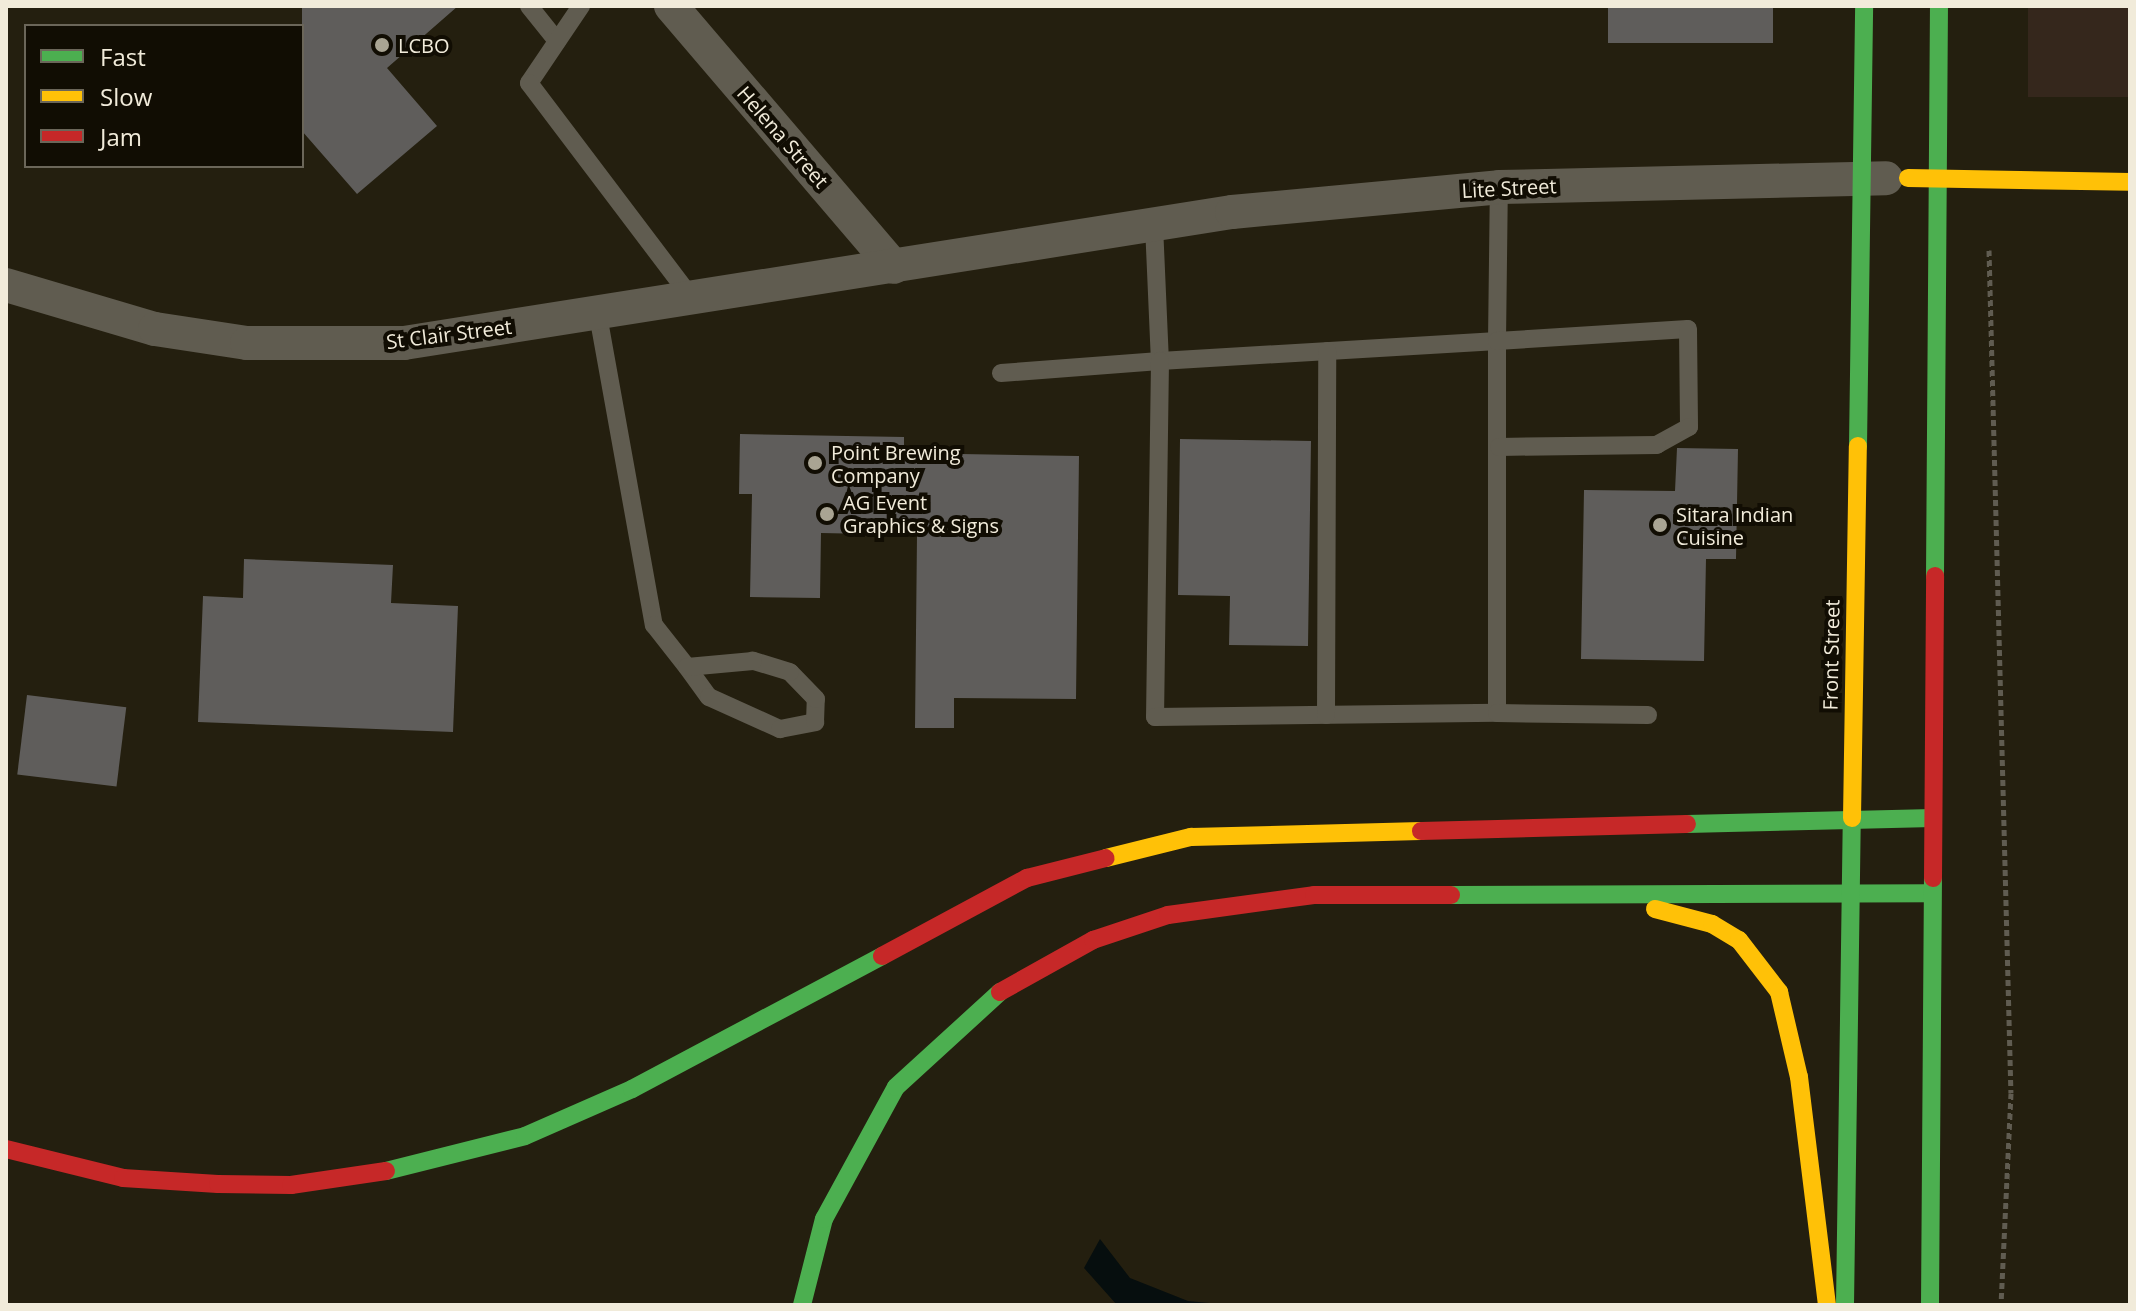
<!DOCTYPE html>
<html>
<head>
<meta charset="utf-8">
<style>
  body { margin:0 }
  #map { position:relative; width:2136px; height:1311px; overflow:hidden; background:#241f0f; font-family:"Open Sans",sans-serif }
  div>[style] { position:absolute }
  .industrial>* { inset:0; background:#35271c; transform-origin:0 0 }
  .water>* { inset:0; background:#060e0e }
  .building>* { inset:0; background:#5f5d5b; transform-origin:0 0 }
  .path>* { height:5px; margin-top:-2.5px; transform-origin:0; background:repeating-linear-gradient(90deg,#605c51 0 6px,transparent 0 10px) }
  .lane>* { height:18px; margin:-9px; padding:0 9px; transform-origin:9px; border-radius:9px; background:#605c50 }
  .street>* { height:34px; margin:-17px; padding:0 17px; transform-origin:17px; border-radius:17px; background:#605c50 }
  .fast>* { height:18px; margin:-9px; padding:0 9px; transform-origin:9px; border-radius:9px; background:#4caf50 }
  .slow>* { height:18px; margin:-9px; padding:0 9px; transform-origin:9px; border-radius:9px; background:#ffc107 }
  .jam>* { height:18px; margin:-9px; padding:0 9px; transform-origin:9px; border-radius:9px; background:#c62828 }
  .dots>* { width:22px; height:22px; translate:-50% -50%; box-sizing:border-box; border:4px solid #110d03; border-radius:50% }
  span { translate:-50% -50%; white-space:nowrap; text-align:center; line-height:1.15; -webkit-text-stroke:8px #110d03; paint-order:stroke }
  .poi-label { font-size:20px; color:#f1ebda }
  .left { translate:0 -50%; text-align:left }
  .street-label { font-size:20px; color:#f1ebda }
  .frame { position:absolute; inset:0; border:8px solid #f1ebda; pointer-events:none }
  .legend { position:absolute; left:24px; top:24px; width:280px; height:144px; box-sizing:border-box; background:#110d03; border:2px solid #6b6659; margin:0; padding:10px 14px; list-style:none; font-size:24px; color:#f1ebda }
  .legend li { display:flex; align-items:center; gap:16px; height:40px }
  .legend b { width:40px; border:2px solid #6b6659 }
</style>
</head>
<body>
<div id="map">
  <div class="industrial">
    <div style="left:2028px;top:6px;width:102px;height:91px"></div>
  </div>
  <div class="water">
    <div style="clip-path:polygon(1100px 1239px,1130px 1278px,1188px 1301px,1230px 1305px,1117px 1305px,1084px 1268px)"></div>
  </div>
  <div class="building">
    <div style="clip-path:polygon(302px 6px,458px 6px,387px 68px,437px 126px,357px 194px,302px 131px)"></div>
    <div style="left:1608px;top:6px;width:165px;height:37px"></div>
    <div style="clip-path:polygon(740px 434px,904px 437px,904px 453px,1079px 456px,1076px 699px,954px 698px,954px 728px,915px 728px,917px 535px,821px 533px,820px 598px,750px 597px,752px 494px,739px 494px)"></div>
    <div style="clip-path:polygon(1180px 439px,1311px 441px,1308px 646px,1229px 645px,1230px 596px,1178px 595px)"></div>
    <div style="clip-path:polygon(1677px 448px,1738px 449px,1736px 559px,1706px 559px,1704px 661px,1581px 659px,1584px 490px,1675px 491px)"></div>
    <div style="clip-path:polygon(244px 559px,393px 565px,391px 603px,458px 606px,453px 732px,198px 722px,203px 596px,243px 598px)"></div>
    <div style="left:27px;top:695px;width:100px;height:80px;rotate:7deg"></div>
  </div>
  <div class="path">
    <div style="left:1989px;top:250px;width:843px;rotate:88.51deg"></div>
    <div style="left:2011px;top:1093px;width:212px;rotate:92.7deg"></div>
  </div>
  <div class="lane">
    <div style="left:529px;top:6px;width:45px;rotate:51.3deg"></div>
    <div style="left:581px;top:6px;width:93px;rotate:124deg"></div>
    <div style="left:529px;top:83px;width:272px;rotate:52.9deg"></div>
    <div style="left:1154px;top:225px;width:136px;rotate:87.5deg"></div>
    <div style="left:1160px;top:361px;width:338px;rotate:-3.4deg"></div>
    <div style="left:1497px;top:341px;width:154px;rotate:-89.3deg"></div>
    <div style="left:598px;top:315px;width:315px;rotate:79.8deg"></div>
    <div style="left:654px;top:625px;width:53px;rotate:51.8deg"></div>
    <div style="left:687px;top:667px;width:37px;rotate:54deg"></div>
    <div style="left:709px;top:697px;width:78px;rotate:24.3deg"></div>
    <div style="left:780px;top:729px;width:36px;rotate:-11deg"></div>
    <div style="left:815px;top:722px;width:23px;rotate:-88deg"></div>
    <div style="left:816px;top:699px;width:37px;rotate:-134deg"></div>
    <div style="left:790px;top:672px;width:39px;rotate:-163deg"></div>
    <div style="left:753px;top:661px;width:66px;rotate:174.8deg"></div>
    <div style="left:1001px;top:373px;width:159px;rotate:-4.3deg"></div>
    <div style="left:1160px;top:361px;width:356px;rotate:90.8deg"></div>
    <div style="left:1155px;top:717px;width:342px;rotate:-0.7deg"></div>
    <div style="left:1497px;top:713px;width:372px;rotate:-90deg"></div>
    <div style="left:1497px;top:341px;width:191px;rotate:-3.6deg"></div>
    <div style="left:1688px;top:329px;width:98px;rotate:89.4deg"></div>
    <div style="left:1689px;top:427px;width:37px;rotate:151deg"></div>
    <div style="left:1657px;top:445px;width:158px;rotate:179.3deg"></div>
    <div style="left:1497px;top:713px;width:151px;rotate:0.8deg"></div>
    <div style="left:1326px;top:715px;width:364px;rotate:-89.8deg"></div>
  </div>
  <div class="street">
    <div style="left:671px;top:6px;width:343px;rotate:49.5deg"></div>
    <div style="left:6px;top:285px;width:155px;rotate:16.5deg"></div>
    <div style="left:155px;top:329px;width:93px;rotate:8.7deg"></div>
    <div style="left:247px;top:343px;width:157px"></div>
    <div style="left:404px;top:343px;width:838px;rotate:-8.99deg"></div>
    <div style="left:1232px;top:212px;width:268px;rotate:-5.3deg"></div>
    <div style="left:1499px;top:187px;width:387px;rotate:-1.3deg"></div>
  </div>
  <div class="fast">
    <div style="left:1858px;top:446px;width:440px;rotate:-89.2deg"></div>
    <div style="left:1935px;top:576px;width:570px;rotate:-89.6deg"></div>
    <div style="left:1687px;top:824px;width:246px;rotate:-1.4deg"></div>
    <div style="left:1451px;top:895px;width:481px;rotate:-0.2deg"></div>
    <div style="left:386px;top:1171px;width:143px;rotate:-14.1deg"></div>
    <div style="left:525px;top:1136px;width:117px;rotate:-23.7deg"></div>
    <div style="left:632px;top:1089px;width:283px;rotate:-28deg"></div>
    <div style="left:802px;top:1305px;width:89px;rotate:-75.7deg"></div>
    <div style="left:824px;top:1219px;width:150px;rotate:-61.4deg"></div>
    <div style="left:896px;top:1087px;width:141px;rotate:-42.4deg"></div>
    <div style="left:1845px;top:1305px;width:487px;rotate:-89.2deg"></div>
    <div style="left:1930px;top:1305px;width:427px;rotate:-89.6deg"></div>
  </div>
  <div class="slow">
    <div style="left:1908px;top:178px;width:222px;rotate:1deg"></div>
    <div style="left:1852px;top:818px;width:372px;rotate:-89.1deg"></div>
    <div style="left:1106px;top:858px;width:88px;rotate:-13.9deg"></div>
    <div style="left:1191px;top:837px;width:230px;rotate:-1.5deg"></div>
    <div style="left:1655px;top:909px;width:59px;rotate:14.7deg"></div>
    <div style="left:1712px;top:924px;width:31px;rotate:31deg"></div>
    <div style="left:1739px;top:940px;width:66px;rotate:52.4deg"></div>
    <div style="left:1779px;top:992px;width:87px;rotate:76.8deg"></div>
    <div style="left:1799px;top:1077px;width:230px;rotate:83deg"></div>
  </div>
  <div class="jam">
    <div style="left:1421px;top:831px;width:266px;rotate:-1.5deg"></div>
    <div style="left:1933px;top:878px;width:302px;rotate:-89.6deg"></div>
    <div style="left:882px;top:956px;width:165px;rotate:-28.3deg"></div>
    <div style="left:1027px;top:878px;width:81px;rotate:-14.2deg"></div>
    <div style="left:1000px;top:992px;width:107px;rotate:-29.2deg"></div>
    <div style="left:1093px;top:940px;width:79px;rotate:-18.4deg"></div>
    <div style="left:1168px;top:915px;width:147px;rotate:-7.8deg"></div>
    <div style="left:1314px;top:895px;width:137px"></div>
    <div style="left:6px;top:1149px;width:121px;rotate:13.9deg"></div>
    <div style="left:123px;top:1178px;width:95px;rotate:3.6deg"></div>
    <div style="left:218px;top:1184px;width:73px;rotate:0.8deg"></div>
    <div style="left:291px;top:1185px;width:96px;rotate:-8.4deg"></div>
  </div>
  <div class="dots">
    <div style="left:382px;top:45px;background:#a9a493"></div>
    <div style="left:815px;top:463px;background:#a9a493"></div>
    <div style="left:827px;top:514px;background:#a9a493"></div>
    <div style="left:1660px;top:525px;background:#a9a493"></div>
  </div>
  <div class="poi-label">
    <span class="left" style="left:398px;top:45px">LCBO</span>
    <span class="left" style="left:831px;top:464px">Point Brewing<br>Company</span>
    <span class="left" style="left:843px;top:514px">AG Event<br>Graphics &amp; Signs</span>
    <span class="left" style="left:1676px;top:526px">Sitara Indian<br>Cuisine</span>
  </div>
  <div class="street-label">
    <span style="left:783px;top:137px;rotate:49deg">Helena Street</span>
    <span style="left:1509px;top:188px;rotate:-3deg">Lite Street</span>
    <span style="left:449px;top:334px;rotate:-7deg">St Clair Street</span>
    <span style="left:1831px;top:655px;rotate:-89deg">Front Street</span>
  </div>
  <div class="frame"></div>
  <ul class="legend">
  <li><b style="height:10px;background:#4caf50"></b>Fast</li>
  <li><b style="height:10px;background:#ffc107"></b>Slow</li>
  <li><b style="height:10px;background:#c62828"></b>Jam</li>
  </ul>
</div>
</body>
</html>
